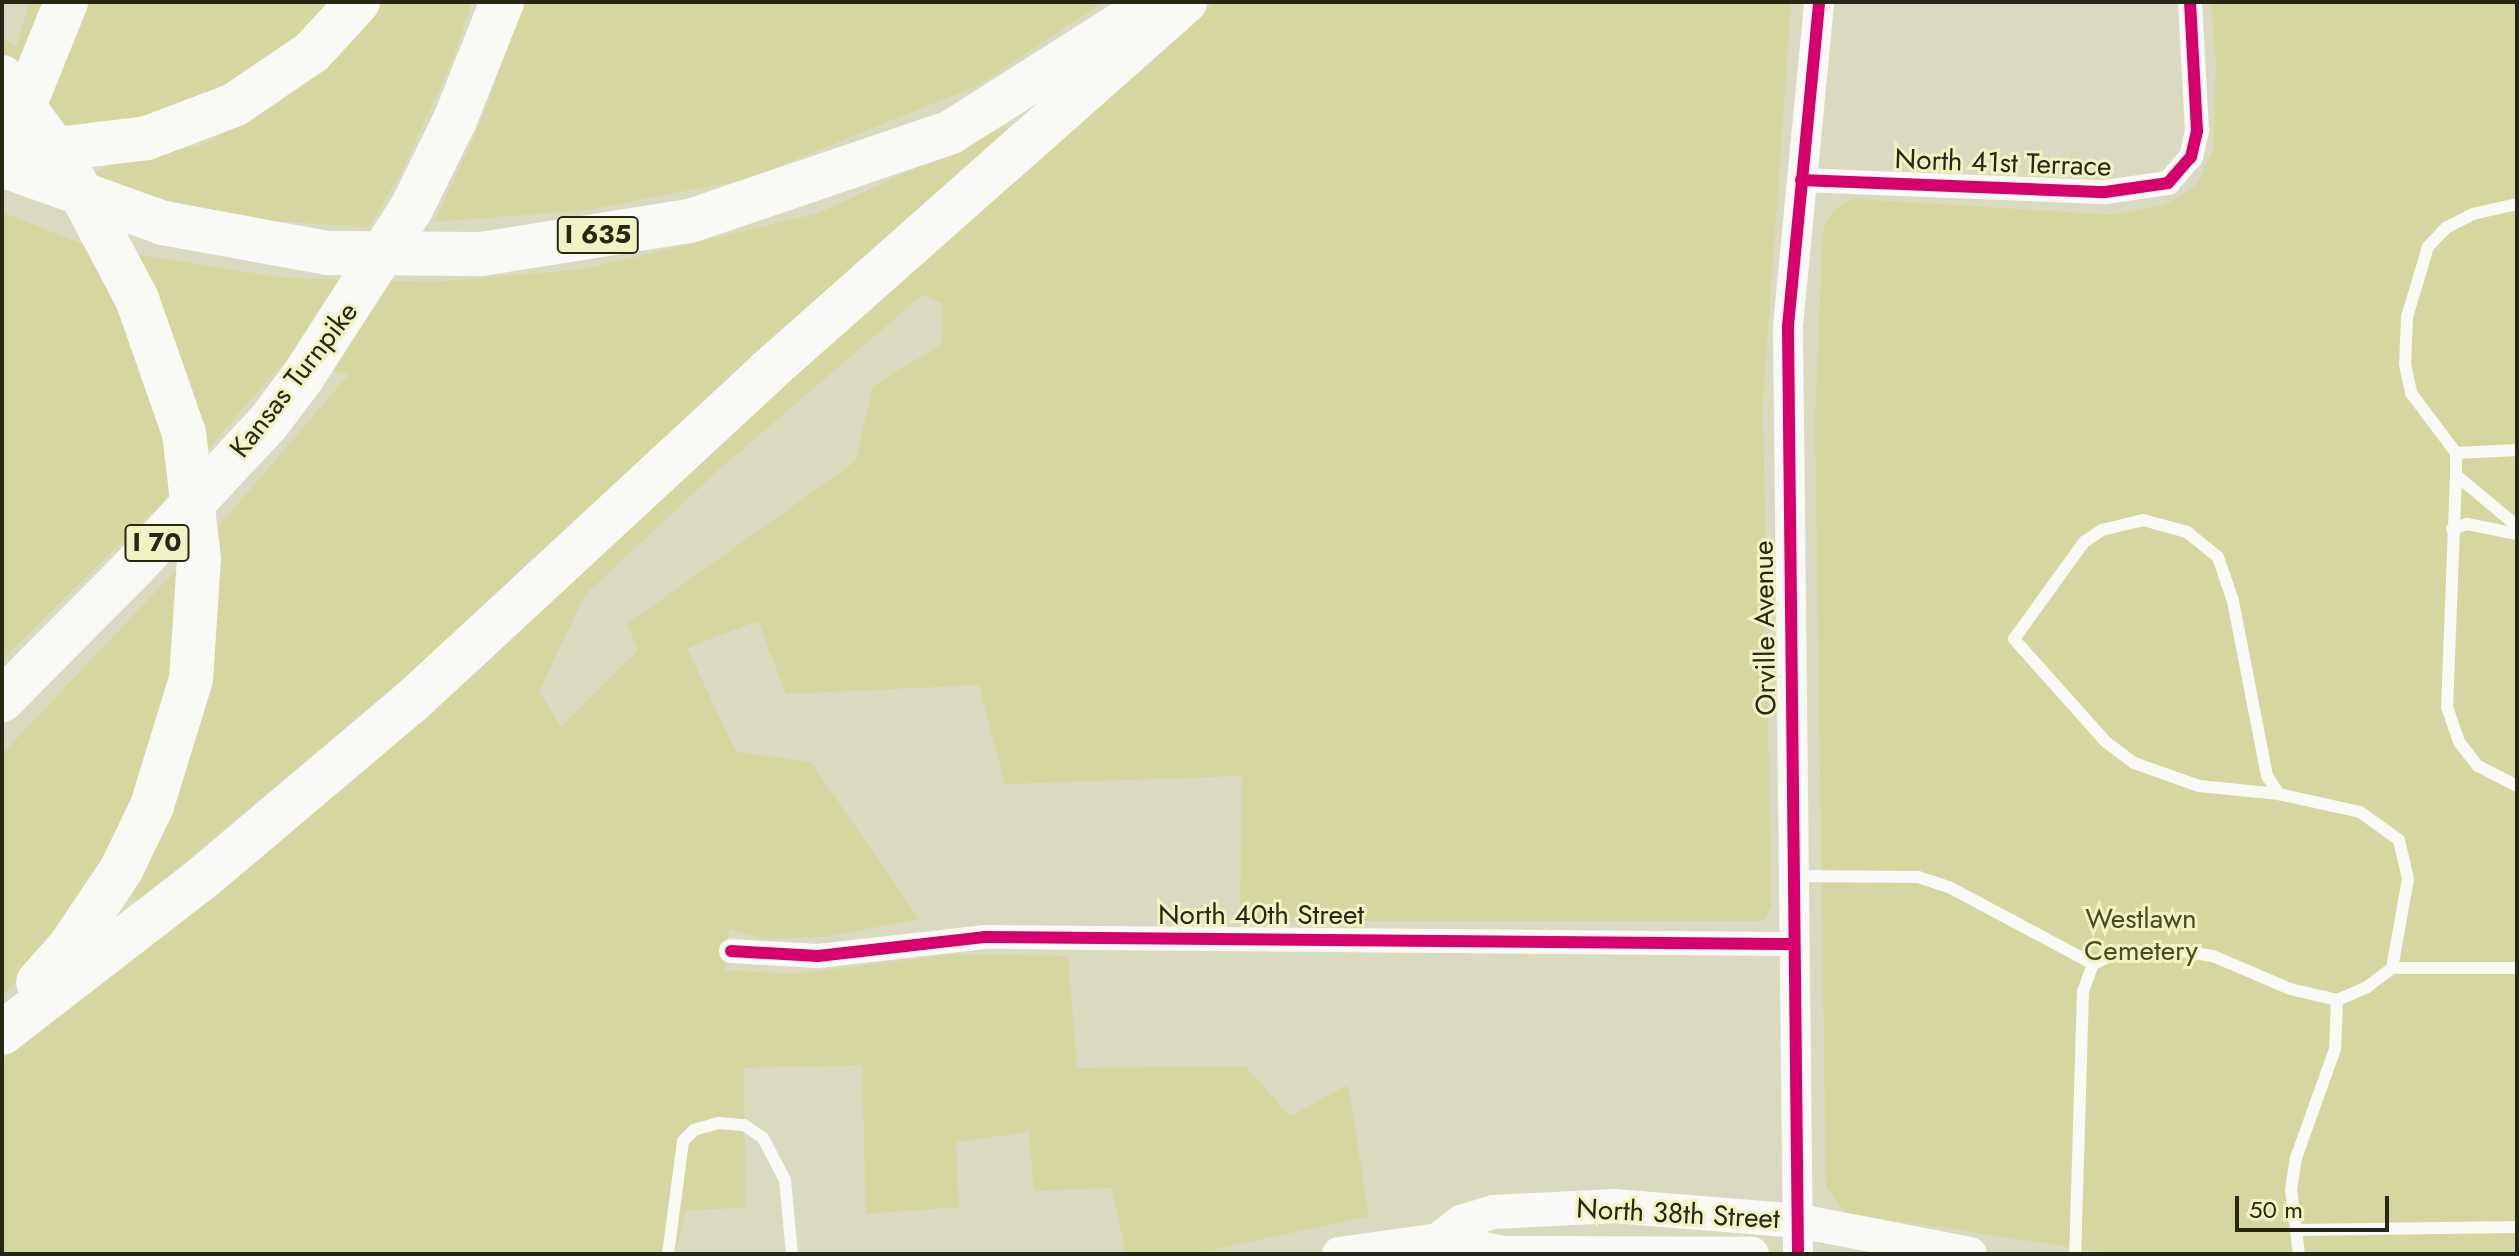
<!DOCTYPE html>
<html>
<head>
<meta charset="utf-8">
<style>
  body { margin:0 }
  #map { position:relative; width:2519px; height:1256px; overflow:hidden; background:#dadac0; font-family:Jost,sans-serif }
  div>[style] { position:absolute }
  .green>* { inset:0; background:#d6d6a1 }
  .service>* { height:12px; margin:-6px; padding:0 6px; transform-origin:6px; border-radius:6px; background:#f9f9f6 }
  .minor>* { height:24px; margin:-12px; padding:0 12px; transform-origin:12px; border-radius:12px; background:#f9f9f6 }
  .tertiary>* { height:30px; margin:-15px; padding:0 15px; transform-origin:15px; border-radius:15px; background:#f9f9f6 }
  .secondary>* { height:34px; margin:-17px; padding:0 17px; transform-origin:17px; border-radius:17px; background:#f9f9f6 }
  .motorway>* { height:44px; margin:-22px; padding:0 22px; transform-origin:22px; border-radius:22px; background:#f9f9f6 }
  .cycleway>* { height:12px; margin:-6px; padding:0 6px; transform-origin:6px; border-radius:6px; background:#d6006c }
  span { translate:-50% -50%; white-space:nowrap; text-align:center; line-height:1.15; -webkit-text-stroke:6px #f1f3c3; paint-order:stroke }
  .shield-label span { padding:2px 6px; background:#f1f3c3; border:2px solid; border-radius:6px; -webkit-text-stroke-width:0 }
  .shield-label { font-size:26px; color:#272715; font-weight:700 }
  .street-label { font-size:28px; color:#272715 }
  .park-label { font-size:28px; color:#4a4a1f }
  .frame { position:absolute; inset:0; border:4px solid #272715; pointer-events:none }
  .scale { position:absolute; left:2235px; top:1196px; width:154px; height:36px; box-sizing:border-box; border:4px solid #272715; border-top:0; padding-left:10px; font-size:24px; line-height:28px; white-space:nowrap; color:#272715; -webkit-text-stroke:6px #f1f3c3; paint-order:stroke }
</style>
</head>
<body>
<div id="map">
  <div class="green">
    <div style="clip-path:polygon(30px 2px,339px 2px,324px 24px,168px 121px,2px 133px,2px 38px,16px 47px)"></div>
    <div style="clip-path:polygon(382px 2px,472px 2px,453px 59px,402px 171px,369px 227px,255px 220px,113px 188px,90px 176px,111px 163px,203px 145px,278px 103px)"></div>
    <div style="clip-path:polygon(525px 2px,1104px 2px,976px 86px,747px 179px,587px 210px,434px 222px,478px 128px)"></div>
    <div style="clip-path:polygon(evenodd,1215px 2px,1791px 2px,1763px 401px,1771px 906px,1764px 921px,1240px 921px,1242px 776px,1005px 784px,979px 685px,786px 694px,758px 621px,687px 648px,736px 752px,811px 762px,919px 919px,824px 937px,764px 939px,729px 929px,724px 970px,795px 974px,954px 954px,1068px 956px,1077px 1068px,1245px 1066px,1290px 1116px,1348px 1085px,1369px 1216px,1194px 1254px,1126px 1254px,1112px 1188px,1034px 1191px,1029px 1132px,956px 1142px,959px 1207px,866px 1214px,862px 1065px,744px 1068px,745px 1208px,686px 1210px,675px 1254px,2px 1254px,2px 1060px,177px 919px,1215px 2px,922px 295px,943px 303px,942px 344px,873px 386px,856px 461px,627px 624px,638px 650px,561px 727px,539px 691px,585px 595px,714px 474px,922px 295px)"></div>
    <div style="clip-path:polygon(2211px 2px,2517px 2px,2517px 1254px,2116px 1254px,1846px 1213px,1826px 1187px,1815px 423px,1823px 229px,1834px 209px,1854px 199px,2113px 215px,2165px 205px,2196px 186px,2213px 150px,2216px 60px)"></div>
    <div style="clip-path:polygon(1004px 127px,1013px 131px,576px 533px,138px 902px,131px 892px,152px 774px,71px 918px,2px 997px,2px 754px,231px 512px,349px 374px,281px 365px,158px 507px,2px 659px,2px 212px,89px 247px,284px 278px,435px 282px,585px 269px,819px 213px)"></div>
  </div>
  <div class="service">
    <div style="left:2517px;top:204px;width:45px;rotate:167.2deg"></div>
    <div style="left:2473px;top:214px;width:29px;rotate:153deg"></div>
    <div style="left:2447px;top:227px;width:28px;rotate:134deg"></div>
    <div style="left:2428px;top:247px;width:73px;rotate:106.7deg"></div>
    <div style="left:2407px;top:317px;width:47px;rotate:92.4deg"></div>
    <div style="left:2405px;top:364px;width:30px;rotate:78deg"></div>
    <div style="left:2411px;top:393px;width:75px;rotate:53.1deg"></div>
    <div style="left:2456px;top:453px;width:22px;rotate:90deg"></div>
    <div style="left:2456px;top:475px;width:80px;rotate:39.9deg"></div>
    <div style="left:2456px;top:453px;width:61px;rotate:-2.8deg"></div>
    <div style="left:2456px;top:475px;width:232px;rotate:92.2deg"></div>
    <div style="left:2447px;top:707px;width:37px;rotate:71deg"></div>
    <div style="left:2459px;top:742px;width:31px;rotate:52deg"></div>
    <div style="left:2478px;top:766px;width:44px;rotate:27.1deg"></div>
    <div style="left:2143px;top:520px;width:46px;rotate:15.3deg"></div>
    <div style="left:2187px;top:532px;width:40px;rotate:39deg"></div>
    <div style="left:2218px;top:557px;width:46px;rotate:71.2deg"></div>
    <div style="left:2233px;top:601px;width:178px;rotate:79deg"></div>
    <div style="left:2267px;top:776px;width:22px;rotate:56deg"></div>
    <div style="left:2279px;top:794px;width:80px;rotate:-174.3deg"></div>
    <div style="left:2199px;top:786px;width:69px;rotate:-160.5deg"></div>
    <div style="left:2134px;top:763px;width:35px;rotate:-143deg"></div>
    <div style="left:2106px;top:742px;width:138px;rotate:-131.8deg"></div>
    <div style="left:2014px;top:639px;width:120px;rotate:-54.2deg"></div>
    <div style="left:2084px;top:542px;width:22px;rotate:-34deg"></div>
    <div style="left:2102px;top:530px;width:42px;rotate:-13.7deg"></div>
    <div style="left:2452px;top:529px;width:16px;rotate:-18deg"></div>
    <div style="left:2467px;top:524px;width:51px;rotate:11.3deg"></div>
    <div style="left:1793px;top:876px;width:125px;rotate:0.5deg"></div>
    <div style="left:1918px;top:877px;width:33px;rotate:18deg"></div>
    <div style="left:1949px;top:887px;width:163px;rotate:28.1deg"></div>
    <div style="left:2093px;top:964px;width:29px;rotate:110deg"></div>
    <div style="left:2083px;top:991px;width:263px;rotate:91.7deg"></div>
    <div style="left:2093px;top:964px;width:23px;rotate:-25deg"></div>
    <div style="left:2114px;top:954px;width:64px;rotate:-3.6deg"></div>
    <div style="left:2178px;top:950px;width:36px;rotate:10deg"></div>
    <div style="left:2213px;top:956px;width:84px;rotate:23.2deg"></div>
    <div style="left:2290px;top:989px;width:48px;rotate:13.2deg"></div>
    <div style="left:2337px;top:1000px;width:33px;rotate:-23deg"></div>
    <div style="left:2367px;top:987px;width:31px;rotate:-37deg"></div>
    <div style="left:2392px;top:968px;width:90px;rotate:-79.8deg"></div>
    <div style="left:2408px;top:879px;width:40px;rotate:-103deg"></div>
    <div style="left:2399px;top:840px;width:48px;rotate:-144.3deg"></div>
    <div style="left:2360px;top:812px;width:83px;rotate:-167.5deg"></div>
    <div style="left:2392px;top:968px;width:125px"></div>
    <div style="left:2337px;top:1000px;width:49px;rotate:92.3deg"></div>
    <div style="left:2335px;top:1049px;width:116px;rotate:109.7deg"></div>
    <div style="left:2296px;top:1158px;width:32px;rotate:99deg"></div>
    <div style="left:2291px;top:1190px;width:40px;rotate:82.9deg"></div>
    <div style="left:2296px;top:1230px;width:221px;rotate:-0.8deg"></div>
    <div style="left:2296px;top:1230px;width:24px;rotate:83deg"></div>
    <div style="left:668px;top:1254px;width:114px;rotate:-82.4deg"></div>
    <div style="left:683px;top:1141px;width:16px;rotate:-45deg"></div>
    <div style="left:694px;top:1130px;width:26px;rotate:-16deg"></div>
    <div style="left:719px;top:1123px;width:25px;rotate:5deg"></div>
    <div style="left:744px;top:1125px;width:23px;rotate:34deg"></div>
    <div style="left:763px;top:1138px;width:47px;rotate:62.4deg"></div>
    <div style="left:785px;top:1180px;width:74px;rotate:84.6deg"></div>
  </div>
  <div class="minor">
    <div style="left:1801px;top:180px;width:304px;rotate:2.3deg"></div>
    <div style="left:2105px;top:192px;width:64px;rotate:-8.1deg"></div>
    <div style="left:2168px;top:183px;width:35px;rotate:-49deg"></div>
    <div style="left:2191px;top:157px;width:27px;rotate:-77deg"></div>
    <div style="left:2197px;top:131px;width:129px;rotate:-93.1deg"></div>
    <div style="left:731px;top:951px;width:87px;rotate:3.3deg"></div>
    <div style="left:818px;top:956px;width:167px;rotate:-6.5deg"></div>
    <div style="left:984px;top:937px;width:809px;rotate:0.5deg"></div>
  </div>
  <div class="tertiary">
    <div style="left:1798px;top:1254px;width:928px;rotate:-90.62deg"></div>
    <div style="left:1788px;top:326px;width:325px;rotate:-84.5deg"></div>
  </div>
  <div class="secondary">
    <div style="left:1438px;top:1240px;width:29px;rotate:-38deg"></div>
    <div style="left:1461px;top:1222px;width:34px;rotate:-17deg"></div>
    <div style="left:1493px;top:1212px;width:121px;rotate:-2.8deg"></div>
    <div style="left:1614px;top:1206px;width:186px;rotate:4.6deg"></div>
    <div style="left:1799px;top:1221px;width:174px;rotate:10.9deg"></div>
    <div style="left:1339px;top:1254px;width:100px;rotate:-8deg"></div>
    <div style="left:1438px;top:1240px;width:67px;rotate:11.1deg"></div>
    <div style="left:1504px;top:1253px;width:248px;rotate:0.2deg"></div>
  </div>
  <div class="motorway">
    <div style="left:2px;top:77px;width:107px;rotate:53.8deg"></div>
    <div style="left:65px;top:163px;width:154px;rotate:62.1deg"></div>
    <div style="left:137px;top:299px;width:142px;rotate:70.7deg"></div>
    <div style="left:184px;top:433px;width:127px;rotate:83.2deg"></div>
    <div style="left:199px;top:559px;width:120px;rotate:93.8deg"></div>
    <div style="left:191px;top:679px;width:133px;rotate:107.1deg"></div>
    <div style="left:152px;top:806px;width:71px;rotate:115.8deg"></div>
    <div style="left:121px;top:870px;width:92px;rotate:123.9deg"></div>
    <div style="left:70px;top:946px;width:48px;rotate:131.6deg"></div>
    <div style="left:16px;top:126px;width:134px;rotate:-68deg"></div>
    <div style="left:32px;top:152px;width:116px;rotate:-6.9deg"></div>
    <div style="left:147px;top:138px;width:93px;rotate:-20.8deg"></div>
    <div style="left:234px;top:105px;width:94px;rotate:-34.2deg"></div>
    <div style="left:312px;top:52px;width:68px;rotate:-47.4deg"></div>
    <div style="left:2px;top:165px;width:171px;rotate:19.8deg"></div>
    <div style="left:163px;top:223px;width:168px;rotate:10.3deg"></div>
    <div style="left:328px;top:253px;width:153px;rotate:0.4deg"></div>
    <div style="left:481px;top:254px;width:212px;rotate:-9deg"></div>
    <div style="left:690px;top:221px;width:276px;rotate:-18.8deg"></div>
    <div style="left:951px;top:132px;width:239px;rotate:-32.4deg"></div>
    <div style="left:2px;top:700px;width:187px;rotate:-45.2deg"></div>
    <div style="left:134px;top:567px;width:197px;rotate:-47.1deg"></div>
    <div style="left:268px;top:423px;width:56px;rotate:-52.9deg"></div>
    <div style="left:302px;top:378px;width:203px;rotate:-57.2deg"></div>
    <div style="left:412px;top:207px;width:97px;rotate:-63.7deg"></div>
    <div style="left:455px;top:120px;width:127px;rotate:-68.3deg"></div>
    <div style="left:2px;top:1033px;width:257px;rotate:-37.7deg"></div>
    <div style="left:205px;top:876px;width:268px;rotate:-40.2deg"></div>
    <div style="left:410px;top:703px;width:488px;rotate:-42.8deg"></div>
    <div style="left:768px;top:371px;width:557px;rotate:-41.51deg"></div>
  </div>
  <div class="cycleway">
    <div style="left:1801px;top:180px;width:304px;rotate:2.3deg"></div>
    <div style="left:2105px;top:192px;width:64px;rotate:-8.1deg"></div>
    <div style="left:2168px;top:183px;width:35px;rotate:-49deg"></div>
    <div style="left:2191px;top:157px;width:27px;rotate:-77deg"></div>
    <div style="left:2197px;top:131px;width:129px;rotate:-93.1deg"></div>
    <div style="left:731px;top:951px;width:87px;rotate:3.3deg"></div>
    <div style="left:818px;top:956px;width:167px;rotate:-6.5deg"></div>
    <div style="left:984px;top:937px;width:809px;rotate:0.5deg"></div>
    <div style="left:1798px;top:1254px;width:928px;rotate:-90.62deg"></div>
    <div style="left:1788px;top:326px;width:325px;rotate:-84.5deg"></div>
  </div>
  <div class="shield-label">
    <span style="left:598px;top:235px">I 635</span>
    <span style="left:157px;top:543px">I 70</span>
  </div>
  <div class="street-label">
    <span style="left:2003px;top:163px;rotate:2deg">North 41st Terrace</span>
    <span style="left:294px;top:380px;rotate:-52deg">Kansas Turnpike</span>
    <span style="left:1765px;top:628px;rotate:-91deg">Orville Avenue</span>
    <span style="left:1261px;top:915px">North 40th Street</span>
    <span style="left:1678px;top:1214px;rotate:3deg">North 38th Street</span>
  </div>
  <div class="park-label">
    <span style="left:2141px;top:935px">Westlawn<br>Cemetery</span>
  </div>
  <div class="frame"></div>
  <div class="scale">50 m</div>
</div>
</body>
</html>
